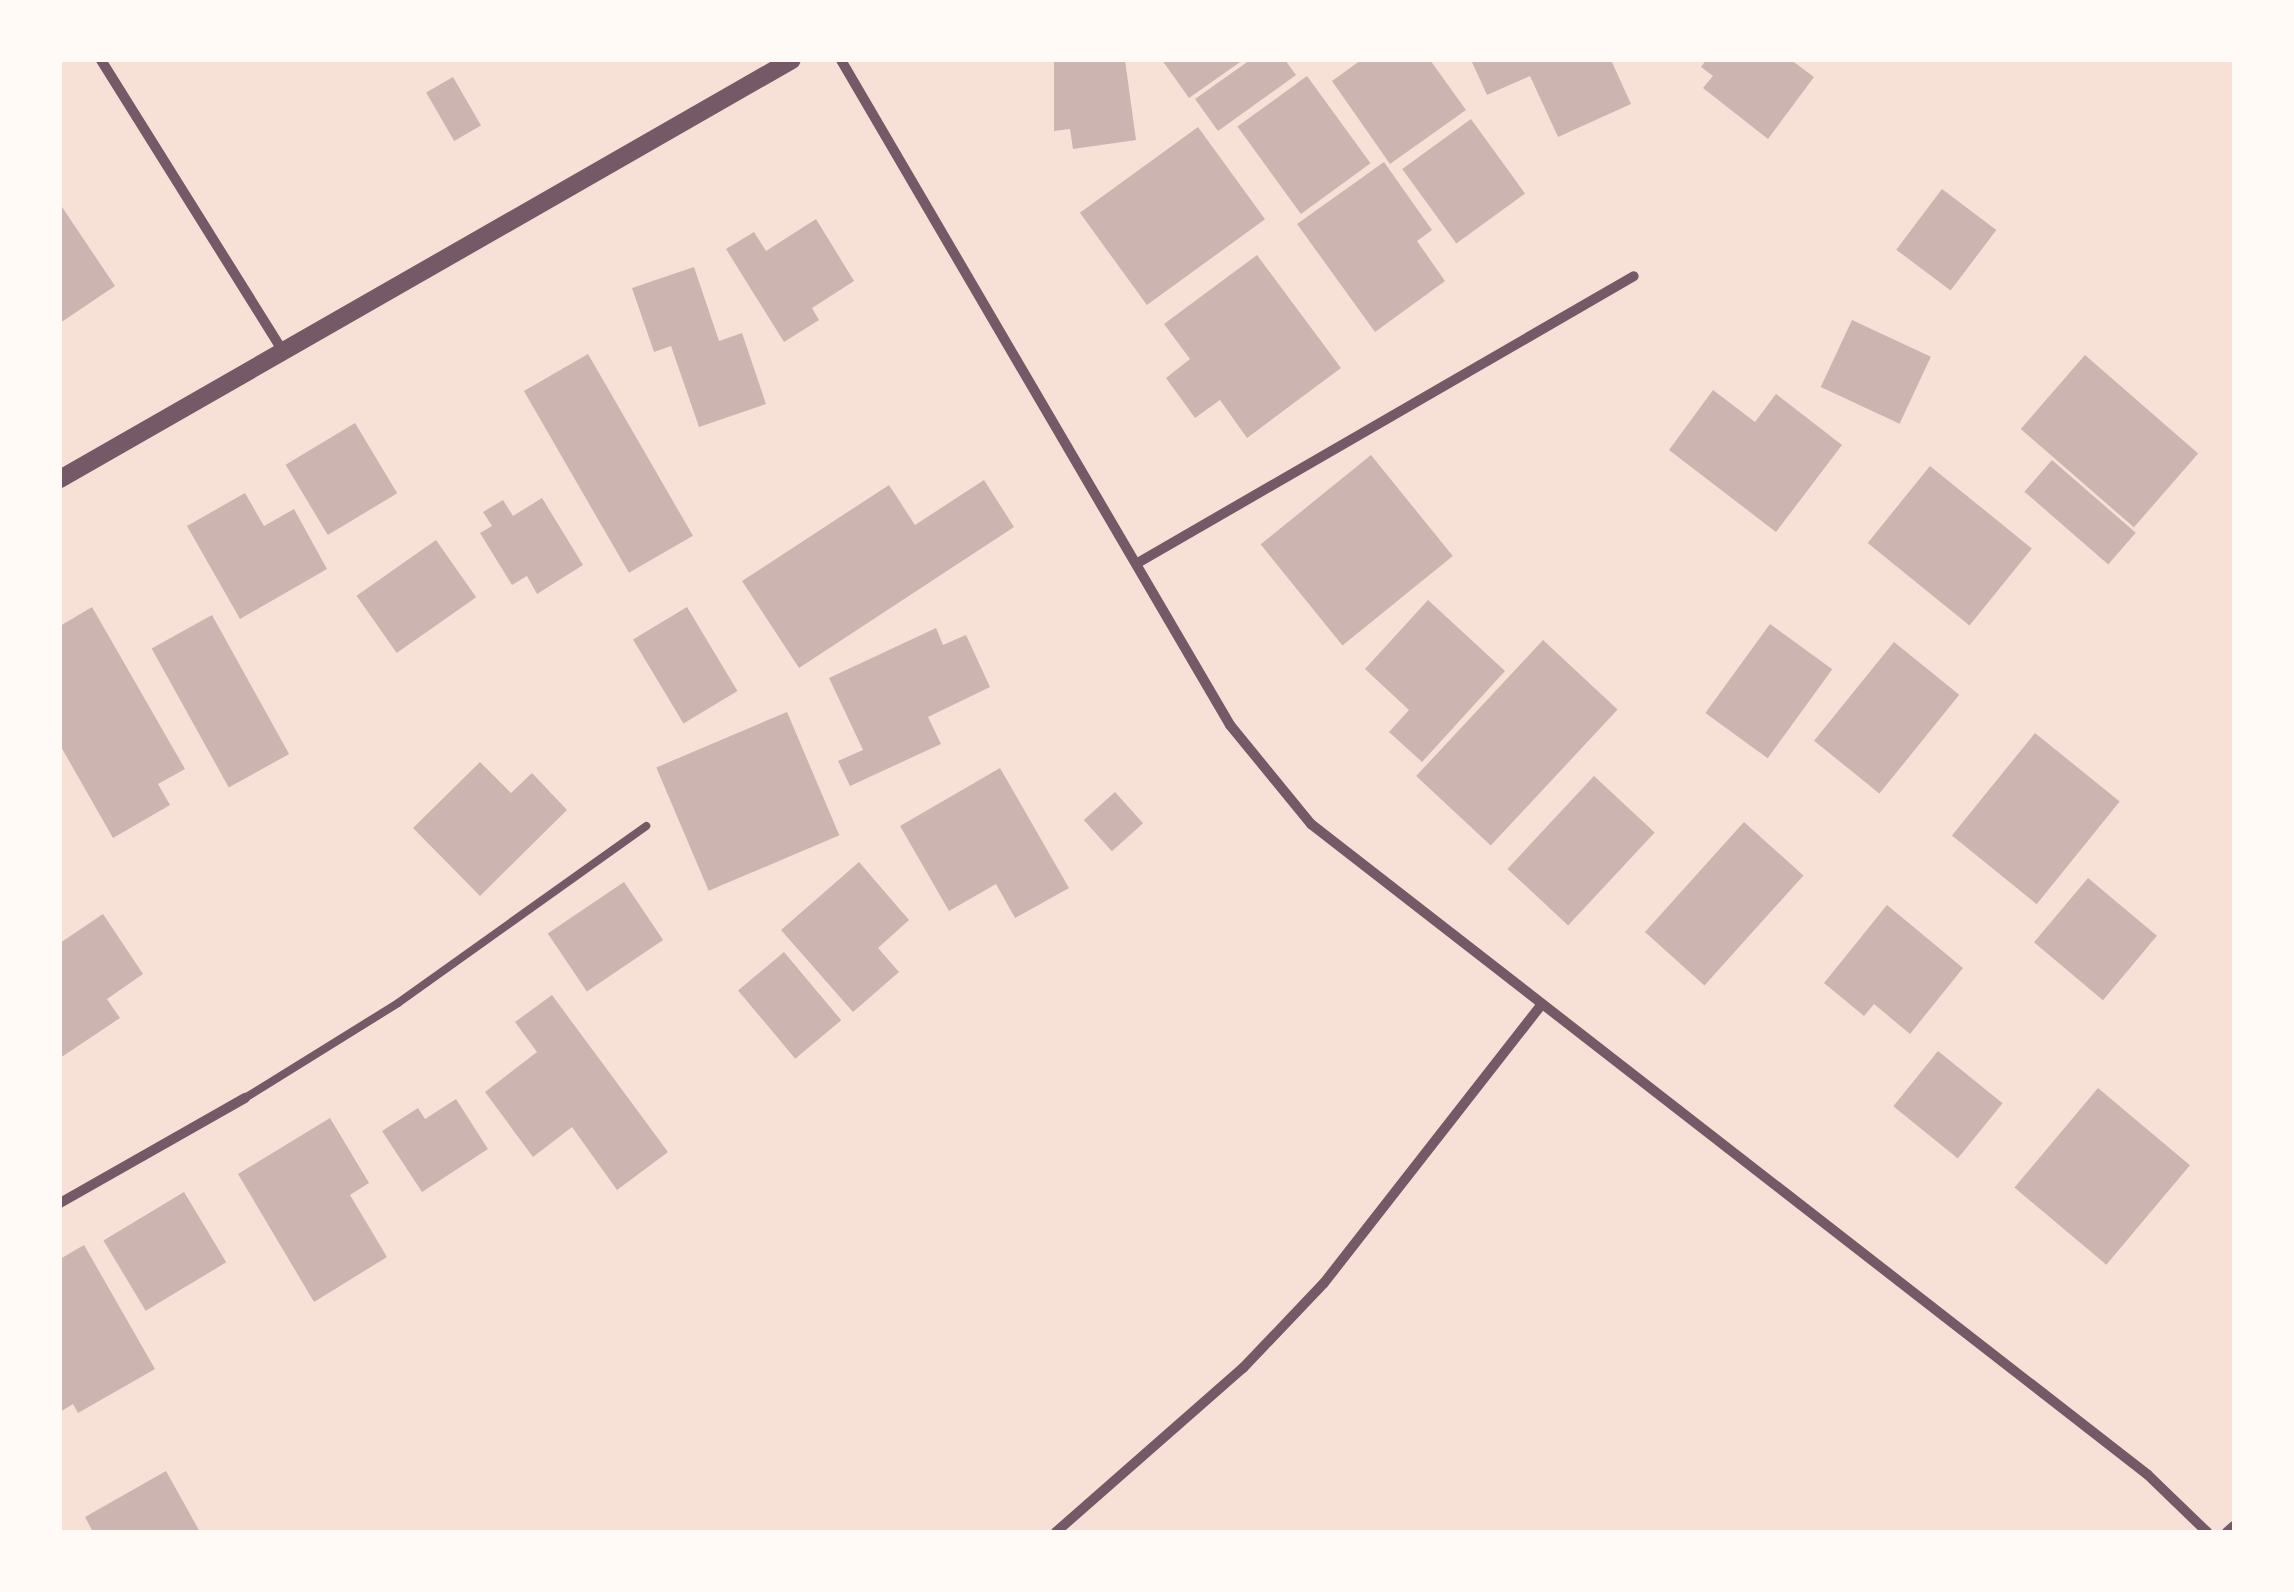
<!DOCTYPE html>
<html>
<head>
<meta charset="utf-8">
<style>
  body { margin:0 }
  #map { position:relative; width:2294px; height:1592px; overflow:hidden; background:#f7e1d7; font-family:"PT Sans Narrow",sans-serif }
  div>[style] { position:absolute }
  .building>* { inset:0; background:#ccb4b1; transform-origin:0 0 }
  .service>* { height:8px; margin:-4px; padding:0 4px; transform-origin:4px; border-radius:4px; background:#755966 }
  .minor>* { height:10px; margin:-5px; padding:0 5px; transform-origin:5px; border-radius:5px; background:#755966 }
  .tertiary>* { height:18px; margin:-9px; padding:0 9px; transform-origin:9px; border-radius:9px; background:#755966 }
  span { translate:-50% -50%; white-space:nowrap; text-align:center; line-height:1.15; -webkit-text-stroke:8px #fffaf5; paint-order:stroke }
  .frame { position:absolute; inset:0; border:62px solid #fffaf5; pointer-events:none }
</style>
</head>
<body>
<div id="map">
  <div class="building">
    <div style="clip-path:polygon(1054px 60px,1125px 60px,1136px 140px,1073px 149px,1070px 129px,1054px 131px)"></div>
    <div style="clip-path:polygon(1162px 60px,1243px 60px,1189px 98px)"></div>
    <div style="clip-path:polygon(1250px 60px,1285px 60px,1296px 75px,1218px 131px,1195px 99px)"></div>
    <div style="clip-path:polygon(1361px 60px,1430px 60px,1466px 110px,1390px 164px,1332px 81px)"></div>
    <div style="clip-path:polygon(1471px 60px,1611px 60px,1631px 104px,1558px 137px,1530px 76px,1487px 95px)"></div>
    <div style="clip-path:polygon(1706px 60px,1791px 60px,1814px 77px,1768px 139px,1703px 88px,1713px 76px,1701px 67px)"></div>
    <div style="left:1307px;top:76px;width:108px;height:86px;rotate:54deg"></div>
    <div style="left:453px;top:77px;width:56px;height:31px;rotate:60deg"></div>
    <div style="left:1471px;top:119px;width:92px;height:85px;rotate:54deg"></div>
    <div style="left:1198px;top:127px;width:114px;height:146px;rotate:54deg"></div>
    <div style="clip-path:polygon(1384px 162px,1432px 230px,1417px 241px,1445px 281px,1375px 332px,1297px 224px)"></div>
    <div style="left:1942px;top:189px;width:68px;height:76px;rotate:37deg"></div>
    <div style="clip-path:polygon(62px 207px,115px 286px,60px 323px,60px 209px)"></div>
    <div style="clip-path:polygon(816px 219px,854px 281px,812px 308px,819px 320px,784px 342px,726px 249px,754px 232px,766px 251px)"></div>
    <div style="clip-path:polygon(1257px 255px,1341px 368px,1247px 438px,1220px 400px,1195px 418px,1166px 378px,1190px 359px,1164px 324px)"></div>
    <div style="clip-path:polygon(694px 267px,719px 341px,742px 333px,766px 404px,699px 427px,671px 346px,654px 352px,632px 288px)"></div>
    <div style="left:1852px;top:320px;width:87px;height:74px;rotate:25deg"></div>
    <div style="left:588px;top:354px;width:210px;height:74px;rotate:60deg"></div>
    <div style="left:2085px;top:355px;width:150px;height:98px;rotate:41deg"></div>
    <div style="clip-path:polygon(1713px 390px,1755px 422px,1776px 394px,1842px 445px,1776px 532px,1669px 450px)"></div>
    <div style="left:355px;top:423px;width:82px;height:81px;rotate:59deg"></div>
    <div style="left:1371px;top:455px;width:130px;height:142px;rotate:51deg"></div>
    <div style="left:2052px;top:460px;width:111px;height:42px;rotate:41deg"></div>
    <div style="left:1930px;top:466px;width:131px;height:99px;rotate:39deg"></div>
    <div style="clip-path:polygon(984px 480px,1014px 527px,799px 668px,742px 581px,889px 485px,915px 525px)"></div>
    <div style="clip-path:polygon(245px 493px,264px 526px,294px 509px,327px 569px,240px 619px,187px 526px)"></div>
    <div style="clip-path:polygon(542px 498px,583px 565px,537px 594px,527px 576px,512px 585px,480px 533px,492px 526px,483px 512px,503px 500px,513px 516px)"></div>
    <div style="left:436px;top:540px;width:70px;height:97px;rotate:55deg"></div>
    <div style="clip-path:polygon(1428px 600px,1505px 671px,1422px 762px,1389px 732px,1409px 710px,1365px 669px)"></div>
    <div style="clip-path:polygon(92px 607px,185px 769px,158px 784px,170px 805px,113px 838px,60px 745px,60px 626px)"></div>
    <div style="left:687px;top:607px;width:98px;height:63px;rotate:59deg"></div>
    <div style="left:212px;top:615px;width:159px;height:69px;rotate:61deg"></div>
    <div style="left:1770px;top:624px;width:77px;height:110px;rotate:36deg"></div>
    <div style="clip-path:polygon(936px 628px,943px 645px,966px 635px,990px 687px,928px 717px,941px 744px,850px 786px,838px 761px,863px 750px,829px 678px)"></div>
    <div style="left:1543px;top:640px;width:102px;height:186px;rotate:43deg"></div>
    <div style="left:1894px;top:642px;width:84px;height:127px;rotate:39deg"></div>
    <div style="left:787px;top:712px;width:134px;height:142px;rotate:67deg"></div>
    <div style="left:2035px;top:733px;width:109px;height:132px;rotate:39deg"></div>
    <div style="clip-path:polygon(480px 762px,511px 793px,532px 773px,567px 810px,480px 896px,413px 828px)"></div>
    <div style="clip-path:polygon(1000px 768px,1069px 888px,1015px 918px,996px 884px,949px 911px,900px 826px)"></div>
    <div style="left:1594px;top:776px;width:83px;height:127px;rotate:43deg"></div>
    <div style="left:1115px;top:792px;width:42px;height:42px;rotate:48deg"></div>
    <div style="left:1744px;top:822px;width:80px;height:148px;rotate:42deg"></div>
    <div style="clip-path:polygon(859px 862px,909px 920px,878px 948px,899px 972px,853px 1012px,781px 930px)"></div>
    <div style="left:2088px;top:878px;width:90px;height:84px;rotate:40deg"></div>
    <div style="left:624px;top:882px;width:70px;height:92px;rotate:56deg"></div>
    <div style="clip-path:polygon(1887px 905px,1963px 968px,1910px 1034px,1874px 1004px,1864px 1016px,1824px 983px)"></div>
    <div style="clip-path:polygon(103px 914px,143px 974px,107px 999px,120px 1018px,60px 1058px,60px 943px)"></div>
    <div style="left:784px;top:952px;width:89px;height:60px;rotate:50deg"></div>
    <div style="clip-path:polygon(552px 995px,668px 1152px,617px 1190px,572px 1127px,533px 1157px,485px 1092px,537px 1052px,515px 1022px)"></div>
    <div style="left:1938px;top:1051px;width:83px;height:71px;rotate:39deg"></div>
    <div style="left:2098px;top:1088px;width:120px;height:130px;rotate:40deg"></div>
    <div style="clip-path:polygon(456px 1099px,488px 1149px,422px 1192px,382px 1131px,418px 1108px,425px 1119px)"></div>
    <div style="clip-path:polygon(330px 1118px,369px 1183px,350px 1195px,387px 1257px,314px 1302px,238px 1174px)"></div>
    <div style="left:184px;top:1192px;width:82px;height:94px;rotate:59deg"></div>
    <div style="clip-path:polygon(84px 1245px,155px 1369px,78px 1413px,73px 1404px,60px 1412px,60px 1259px)"></div>
    <div style="clip-path:polygon(166px 1471px,200px 1532px,93px 1532px,85px 1517px)"></div>
  </div>
  <div class="service">
    <div style="left:245px;top:1098px;width:180px;rotate:-31.8deg"></div>
    <div style="left:398px;top:1003px;width:305px;rotate:-35.5deg"></div>
  </div>
  <div class="minor">
    <div style="left:101px;top:60px;width:337px;rotate:58deg"></div>
    <div style="left:841px;top:60px;width:770px;rotate:59.67deg"></div>
    <div style="left:1230px;top:725px;width:128px;rotate:50.7deg"></div>
    <div style="left:1311px;top:824px;width:1060px;rotate:37.87deg"></div>
    <div style="left:2148px;top:1475px;width:82px;rotate:44deg"></div>
    <div style="left:1141px;top:561px;width:569px;rotate:-30.03deg"></div>
    <div style="left:60px;top:1203px;width:213px;rotate:-29.6deg"></div>
    <div style="left:1056px;top:1532px;width:249px;rotate:-41.3deg"></div>
    <div style="left:1243px;top:1368px;width:117px;rotate:-46.4deg"></div>
    <div style="left:1324px;top:1283px;width:353px;rotate:-52deg"></div>
    <div style="left:2227px;top:1532px;width:9px;rotate:-41deg"></div>
  </div>
  <div class="tertiary">
    <div style="left:60px;top:479px;width:843px;rotate:-29.79deg"></div>
  </div>
  <div class="frame"></div>
</div>
</body>
</html>
